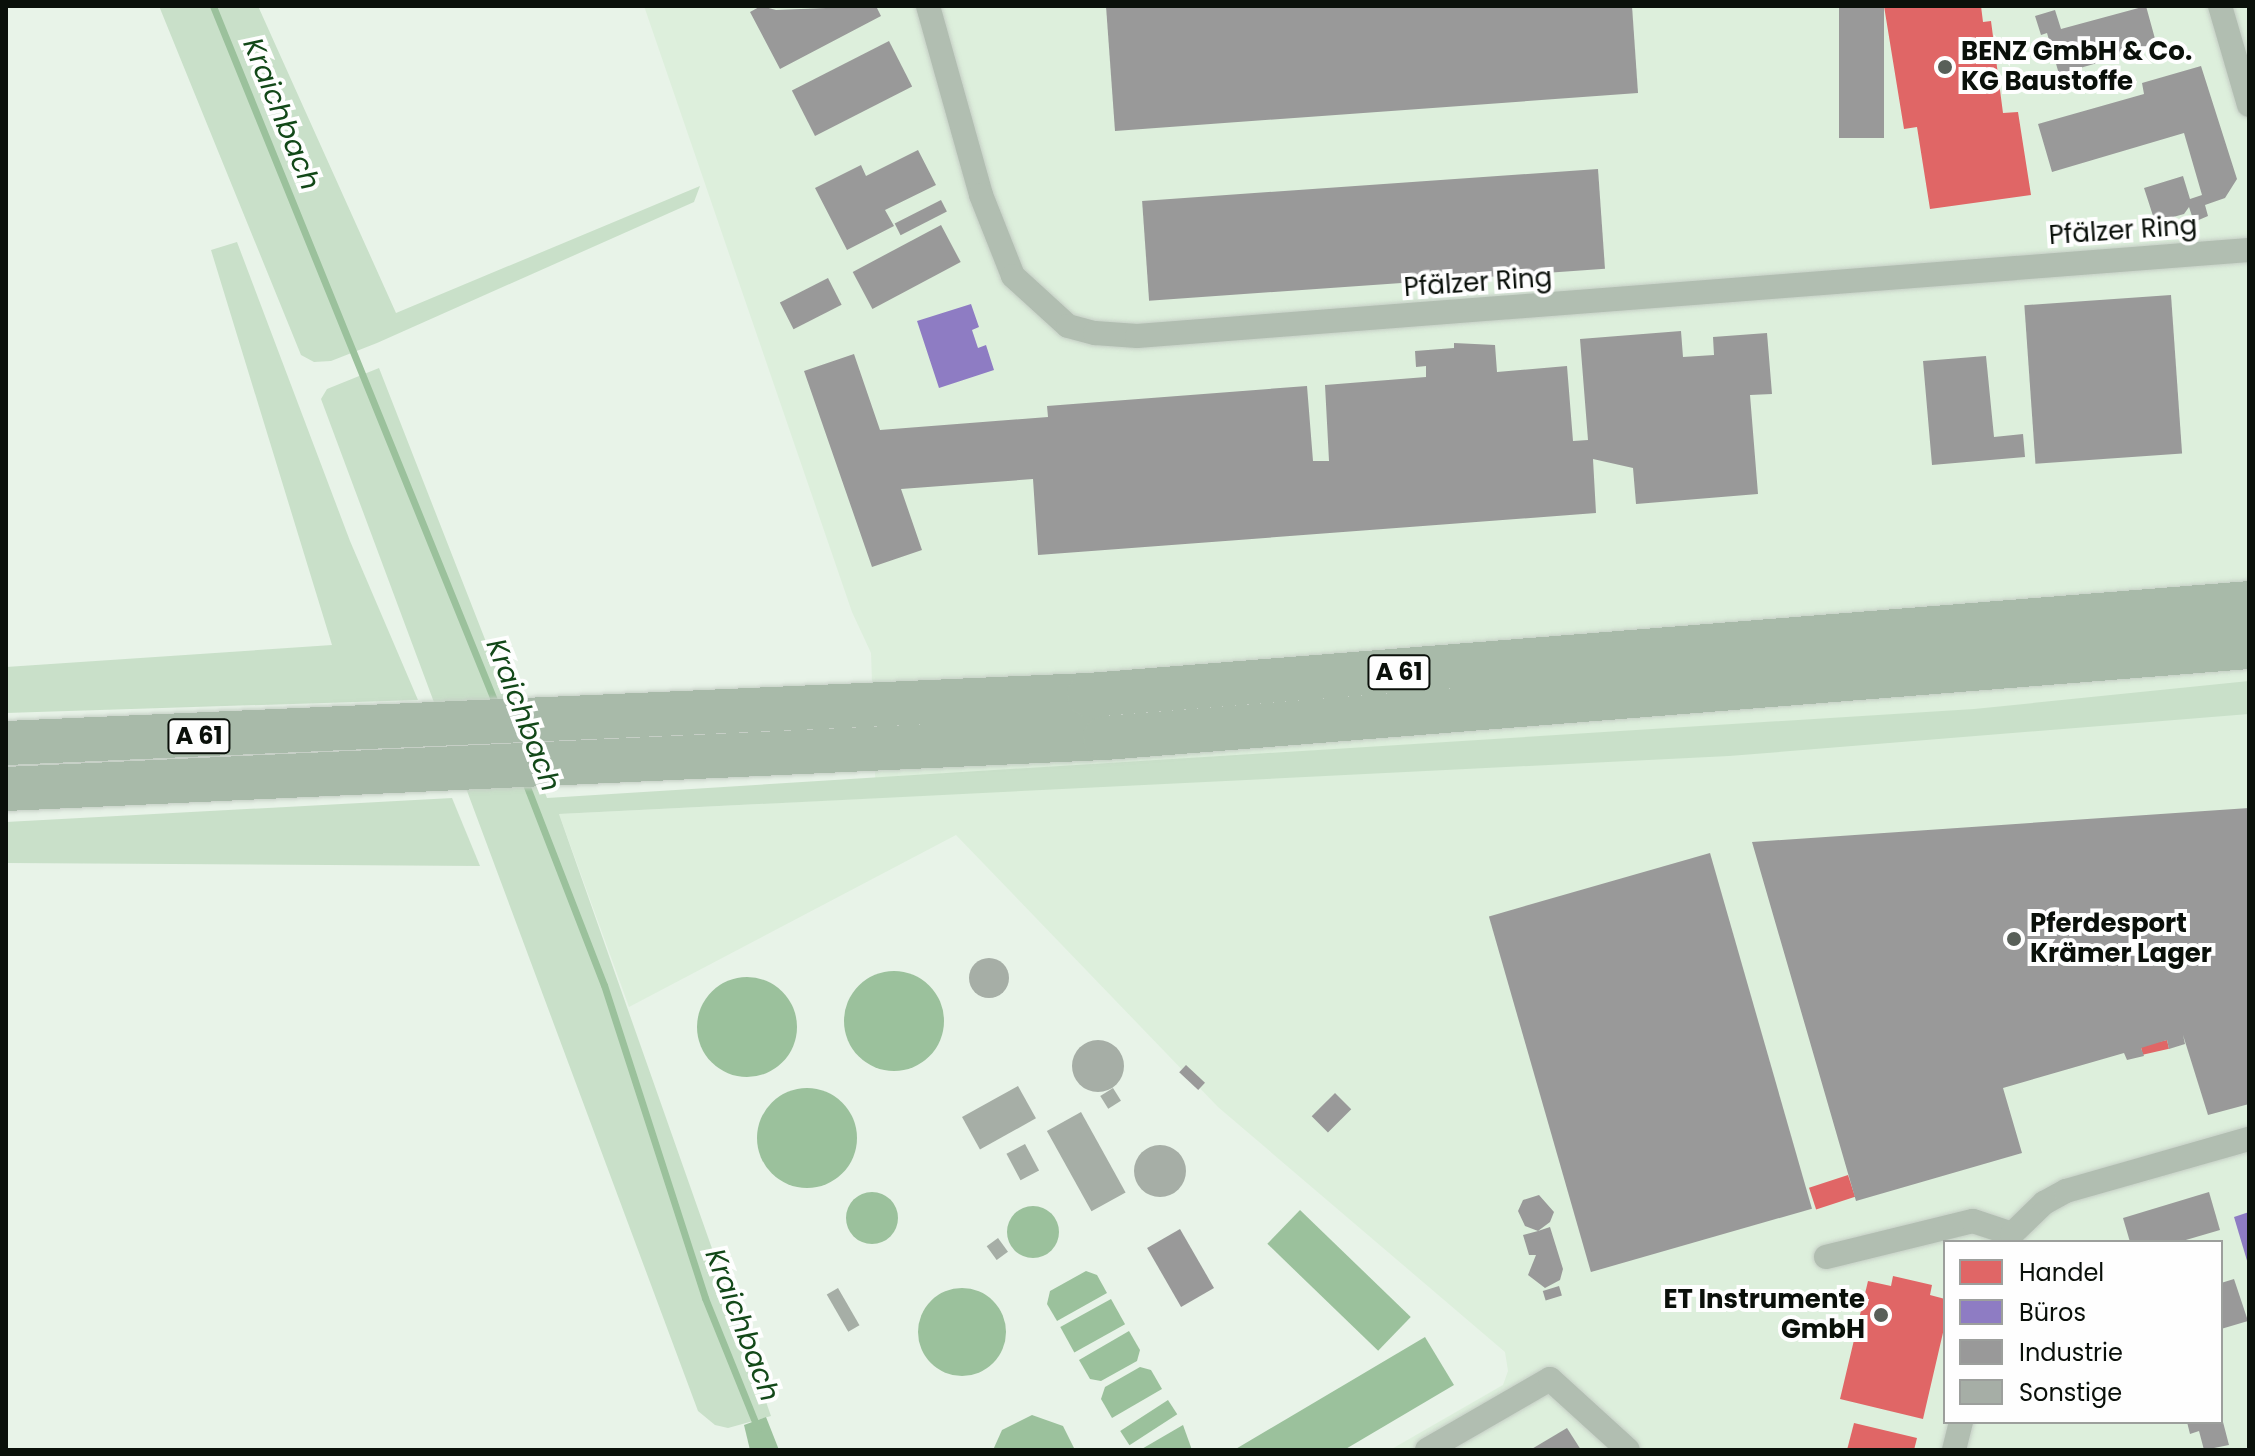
<!DOCTYPE html>
<html>
<head>
<meta charset="utf-8">
<style>
  body { margin:0 }
  #map { position:relative; width:2255px; height:1456px; overflow:hidden; background:#e8f3e8; font-family:Poppins,sans-serif }
  div>[style] { position:absolute }
  .built>* { inset:0; background:#ddefdc }
  .green>* { inset:0; background:#c9e0c9 }
  .water>* { inset:0; background:#9bc19c; transform-origin:0 0 }
  .round { border-radius:50% }
  .shops>* { inset:0; background:#e06666; transform-origin:0 0 }
  .offices>* { inset:0; background:#8e7cc3 }
  .industry>* { inset:0; background:#999; transform-origin:0 0 }
  .stream>* { height:7px; margin:-3.5px; padding:0 3.5px; transform-origin:3.5px; border-radius:3.5px; background:#9bc19c }
  .building>* { inset:0; background:#a6aea6; transform-origin:0 0 }
  .roads { filter:drop-shadow(0 0 2px #c5cec5) drop-shadow(0 0 2px #c5cec5) }
  .minor>* { height:24px; margin:-12px; padding:0 12px; transform-origin:12px; border-radius:12px; background:#b1beb1 }
  .motorway>* { height:44px; margin:-22px; padding:0 22px; transform-origin:22px; border-radius:22px; background:#a8baa9 }
  .dots>* { width:22px; height:22px; translate:-50% -50%; box-sizing:border-box; border:4px solid #fefefe; border-radius:50% }
  span { translate:-50% -50%; white-space:nowrap; text-align:center; line-height:1.15; -webkit-text-stroke:8px #fefefe; paint-order:stroke }
  .shield-label span { padding:2px 6px; background:#fefefe; border:2px solid; border-radius:6px; -webkit-text-stroke-width:0 }
  .shield-label { font-size:24px; color:#0a100a; font-weight:700 }
  .poi-label { font-size:26px; color:#0a100a; font-weight:700 }
  .left { translate:0 -50%; text-align:left }
  .right { translate:-100% -50%; text-align:right }
  .street-label { font-size:26px; color:#0a100a }
  .water-label { font-size:28px; color:#124818; font-style:italic }
  .frame { position:absolute; inset:0; border:8px solid #0a100a; pointer-events:none }
  .legend { position:absolute; left:1943px; top:1240px; width:280px; height:184px; box-sizing:border-box; background:#fefefe; border:2px solid #9c9f9c; margin:0; padding:10px 14px; list-style:none; font-size:24px; color:#0a100a }
  .legend li { display:flex; align-items:center; gap:16px; height:40px }
  .legend b { width:40px; border:2px solid #9c9f9c }
</style>
</head>
<body>
<div id="map">
  <div class="built">
    <div style="clip-path:polygon(evenodd,644px 6px,2249px 6px,2249px 1450px,1390px 1450px,1503px 1385px,1508px 1371px,1505px 1352px,1218px 1107px,956px 835px,629px 1007px,559px 814px,876px 798px,871px 653px,852px 612px,644px 6px,1945px 1242px,2221px 1242px,2221px 1422px,1945px 1422px,1945px 1242px)"></div>
  </div>
  <div class="green">
    <div style="clip-path:polygon(159px 6px,258px 6px,396px 313px,700px 186px,694px 202px,377px 343px,331px 361px,314px 362px,301px 355px)"></div>
    <div style="clip-path:polygon(237px 242px,350px 541px,418px 700px,6px 713px,6px 667px,332px 645px,211px 250px)"></div>
    <div style="clip-path:polygon(379px 368px,547px 798px,1974px 709px,2249px 681px,2249px 714px,1729px 756px,559px 814px,771px 1416px,728px 1428px,715px 1425px,698px 1411px,321px 399px,327px 389px)"></div>
    <div style="clip-path:polygon(452px 798px,480px 866px,6px 863px,6px 822px)"></div>
  </div>
  <div class="water">
    <div class="round" style="left:844px;top:971px;width:100px;height:100px"></div>
    <div class="round" style="left:697px;top:977px;width:100px;height:100px"></div>
    <div class="round" style="left:757px;top:1088px;width:100px;height:100px"></div>
    <div class="round" style="left:846px;top:1192px;width:52px;height:52px"></div>
    <div class="round" style="left:1007px;top:1206px;width:52px;height:52px"></div>
    <div style="left:1300px;top:1210px;width:154px;height:47px;rotate:44deg"></div>
    <div style="clip-path:polygon(1086px 1271px,1097px 1275px,1107px 1293px,1057px 1321px,1047px 1304px,1050px 1291px)"></div>
    <div class="round" style="left:918px;top:1288px;width:88px;height:88px"></div>
    <div style="left:1111px;top:1299px;width:29px;height:58px;rotate:61deg"></div>
    <div style="clip-path:polygon(1129px 1331px,1140px 1350px,1137px 1361px,1101px 1381px,1090px 1379px,1079px 1360px)"></div>
    <div style="clip-path:polygon(1425px 1337px,1454px 1385px,1344px 1450px,1234px 1450px)"></div>
    <div style="clip-path:polygon(1140px 1367px,1151px 1370px,1162px 1389px,1112px 1418px,1101px 1399px,1105px 1387px)"></div>
    <div style="left:1168px;top:1400px;width:17px;height:57px;rotate:57deg"></div>
    <div style="clip-path:polygon(1032px 1415px,1063px 1426px,1075px 1450px,993px 1450px,1002px 1430px)"></div>
    <div style="clip-path:polygon(766px 1417px,779px 1450px,750px 1450px,744px 1425px)"></div>
    <div style="clip-path:polygon(1183px 1425px,1192px 1450px,1140px 1450px)"></div>
  </div>
  <div class="shops">
    <div style="clip-path:polygon(1884px 6px,1981px 6px,1983px 22px,1991px 21px,2003px 113px,2018px 112px,2031px 195px,1930px 209px,1917px 127px,1904px 129px)"></div>
    <div style="left:2167px;top:1040px;width:9px;height:27px;rotate:77deg"></div>
    <div style="left:1848px;top:1175px;width:23px;height:41px;rotate:72deg"></div>
    <div style="clip-path:polygon(1893px 1276px,1932px 1285px,1930px 1295px,1945px 1299px,1945px 1324px,1923px 1419px,1840px 1399px,1868px 1281px,1891px 1286px)"></div>
    <div style="clip-path:polygon(1854px 1423px,1917px 1438px,1914px 1450px,1847px 1450px)"></div>
  </div>
  <div class="offices">
    <div style="clip-path:polygon(971px 304px,979px 327px,972px 330px,978px 348px,986px 345px,994px 370px,939px 388px,917px 321px)"></div>
    <div style="clip-path:polygon(2249px 1212px,2249px 1264px,2248px 1264px,2234px 1217px)"></div>
  </div>
  <div class="industry">
    <div style="clip-path:polygon(761px 6px,776px 10px,876px 6px,881px 16px,780px 69px,750px 12px)"></div>
    <div style="clip-path:polygon(1106px 6px,1632px 6px,1638px 93px,1115px 131px)"></div>
    <div style="left:1839px;top:6px;width:45px;height:132px"></div>
    <div style="clip-path:polygon(2146px 6px,2157px 46px,2059px 74px,2047px 33px,2041px 35px,2035px 16px,2055px 10px,2061px 29px)"></div>
    <div style="left:889px;top:41px;width:51px;height:109px;rotate:63deg"></div>
    <div style="clip-path:polygon(2201px 66px,2237px 179px,2225px 198px,2205px 205px,2208px 216px,2194px 222px,2189px 207px,2184px 214px,2155px 222px,2144px 188px,2183px 176px,2190px 199px,2202px 195px,2184px 133px,2052px 172px,2038px 124px,2144px 94px,2142px 83px)"></div>
    <div style="clip-path:polygon(918px 150px,936px 185px,885px 210px,894px 226px,847px 250px,815px 188px,861px 165px,866px 176px)"></div>
    <div style="left:1598px;top:169px;width:100px;height:457px;rotate:86deg"></div>
    <div style="left:941px;top:200px;width:13px;height:52px;rotate:63deg"></div>
    <div style="left:941px;top:225px;width:42px;height:100px;rotate:62deg"></div>
    <div style="left:828px;top:278px;width:30px;height:54px;rotate:63deg"></div>
    <div style="left:2171px;top:295px;width:159px;height:147px;rotate:86deg"></div>
    <div style="clip-path:polygon(1681px 331px,1683px 357px,1714px 355px,1713px 337px,1767px 333px,1772px 394px,1750px 395px,1758px 494px,1636px 504px,1633px 468px,1593px 459px,1596px 513px,1038px 555px,1033px 479px,901px 489px,922px 550px,872px 567px,804px 371px,854px 354px,880px 430px,1048px 417px,1047px 406px,1307px 386px,1313px 461px,1329px 461px,1325px 385px,1426px 377px,1426px 366px,1416px 367px,1415px 351px,1454px 348px,1454px 343px,1495px 345px,1497px 372px,1567px 366px,1573px 441px,1588px 440px,1580px 339px)"></div>
    <div style="clip-path:polygon(1986px 356px,1994px 437px,2023px 434px,2025px 457px,1932px 465px,1923px 361px)"></div>
    <div style="clip-path:polygon(2249px 808px,2249px 1104px,2208px 1115px,2183px 1035px,2185px 1044px,2169px 1049px,2167px 1040px,2141px 1048px,2144px 1056px,2127px 1060px,2124px 1053px,2003px 1088px,2022px 1153px,1856px 1201px,1752px 842px)"></div>
    <div style="left:1710px;top:853px;width:370px;height:230px;rotate:74deg"></div>
    <div style="left:1186px;top:1065px;width:26px;height:10px;rotate:43deg"></div>
    <div style="left:1335px;top:1093px;width:23px;height:33px;rotate:45deg"></div>
    <div style="clip-path:polygon(2209px 1192px,2220px 1230px,2179px 1242px,2130px 1242px,2123px 1218px)"></div>
    <div style="clip-path:polygon(1539px 1195px,1554px 1212px,1550px 1222px,1538px 1231px,1550px 1227px,1563px 1269px,1560px 1280px,1545px 1288px,1528px 1275px,1536px 1255px,1529px 1255px,1523px 1235px,1538px 1231px,1525px 1226px,1518px 1211px,1523px 1200px)"></div>
    <div style="left:1180px;top:1229px;width:68px;height:38px;rotate:60deg"></div>
    <div style="clip-path:polygon(2234px 1279px,2248px 1321px,2221px 1329px,2221px 1283px)"></div>
    <div style="left:1559px;top:1286px;width:10px;height:17px;rotate:73deg"></div>
    <div style="clip-path:polygon(2187px 1422px,2223px 1422px,2229px 1445px,2204px 1450px,2199px 1431px,2190px 1434px)"></div>
    <div style="clip-path:polygon(1567px 1428px,1581px 1450px,1530px 1450px)"></div>
  </div>
  <div class="stream">
    <div style="left:213px;top:6px;width:756px;rotate:67.95deg"></div>
    <div style="left:524px;top:779px;width:221px;rotate:68.8deg"></div>
    <div style="left:604px;top:985px;width:329px;rotate:72.1deg"></div>
    <div style="left:705px;top:1298px;width:141px;rotate:68deg"></div>
  </div>
  <div class="building">
    <div class="round" style="left:969px;top:958px;width:40px;height:40px"></div>
    <div class="round" style="left:1072px;top:1040px;width:52px;height:52px"></div>
    <div style="left:1018px;top:1086px;width:37px;height:64px;rotate:61deg"></div>
    <div style="left:1113px;top:1088px;width:15px;height:15px;rotate:58deg"></div>
    <div style="left:1081px;top:1112px;width:92px;height:39px;rotate:61deg"></div>
    <div style="left:1025px;top:1144px;width:30px;height:21px;rotate:62deg"></div>
    <div class="round" style="left:1134px;top:1145px;width:52px;height:52px"></div>
    <div style="left:998px;top:1238px;width:17px;height:14px;rotate:54deg"></div>
    <div style="left:838px;top:1288px;width:43px;height:13px;rotate:60deg"></div>
  </div>
  <div class="roads">
    <div class="minor">
      <div style="left:928px;top:6px;width:196px;rotate:74.3deg"></div>
      <div style="left:981px;top:195px;width:87px;rotate:68.4deg"></div>
      <div style="left:1013px;top:276px;width:74px;rotate:42.3deg"></div>
      <div style="left:1068px;top:326px;width:28px;rotate:15deg"></div>
      <div style="left:1095px;top:333px;width:42px;rotate:4.1deg"></div>
      <div style="left:1137px;top:336px;width:1115px;rotate:-4.42deg"></div>
      <div style="left:2220px;top:6px;width:103px;rotate:73.7deg"></div>
      <div style="left:1826px;top:1257px;width:151px;rotate:-13.8deg"></div>
      <div style="left:1973px;top:1221px;width:41px;rotate:18.4deg"></div>
      <div style="left:2012px;top:1234px;width:45px;rotate:-44.1deg"></div>
      <div style="left:2044px;top:1203px;width:25px;rotate:-29deg"></div>
      <div style="left:2066px;top:1191px;width:190px;rotate:-15.9deg"></div>
      <div style="left:1427px;top:1450px;width:142px;rotate:-30deg"></div>
      <div style="left:1550px;top:1379px;width:105px;rotate:42.3deg"></div>
      <div style="left:1954px;top:1450px;width:29px;rotate:-76deg"></div>
    </div>
    <div class="motorway">
      <div style="left:6px;top:743px;width:1084px;rotate:-2.54deg"></div>
      <div style="left:1089px;top:695px;width:1164px;rotate:-4.53deg"></div>
      <div style="left:6px;top:789px;width:1100px;rotate:-2.66deg"></div>
      <div style="left:1105px;top:738px;width:1148px;rotate:-4.55deg"></div>
    </div>
  </div>
  <div class="dots">
    <div style="left:1945px;top:67px;background:#585f58"></div>
    <div style="left:2014px;top:939px;background:#585f58"></div>
    <div style="left:1881px;top:1315px;background:#585f58"></div>
  </div>
  <div class="shield-label">
    <span style="left:1399px;top:672px">A 61</span>
    <span style="left:199px;top:736px">A 61</span>
  </div>
  <div class="poi-label">
    <span class="left" style="left:1961px;top:67px">BENZ GmbH &amp; Co.<br>KG Baustoffe</span>
    <span class="left" style="left:2030px;top:939px">Pferdesport<br>Krämer Lager</span>
    <span class="right" style="left:1865px;top:1315px">ET Instrumente<br>GmbH</span>
  </div>
  <div class="street-label">
    <span style="left:2123px;top:231px;rotate:-4deg">Pfälzer Ring</span>
    <span style="left:1478px;top:283px;rotate:-4deg">Pfälzer Ring</span>
  </div>
  <div class="water-label">
    <span style="left:281px;top:114px;rotate:68deg">Kraichbach</span>
    <span style="left:523px;top:715px;rotate:69deg">Kraichbach</span>
    <span style="left:742px;top:1325px;rotate:69deg">Kraichbach</span>
  </div>
  <div class="frame"></div>
  <ul class="legend">
  <li><b style="height:22px;background:#e06666"></b>Handel</li>
  <li><b style="height:22px;background:#8e7cc3"></b>Büros</li>
  <li><b style="height:22px;background:#999"></b>Industrie</li>
  <li><b style="height:22px;background:#a6aea6"></b>Sonstige</li>
  </ul>
</div>
</body>
</html>
